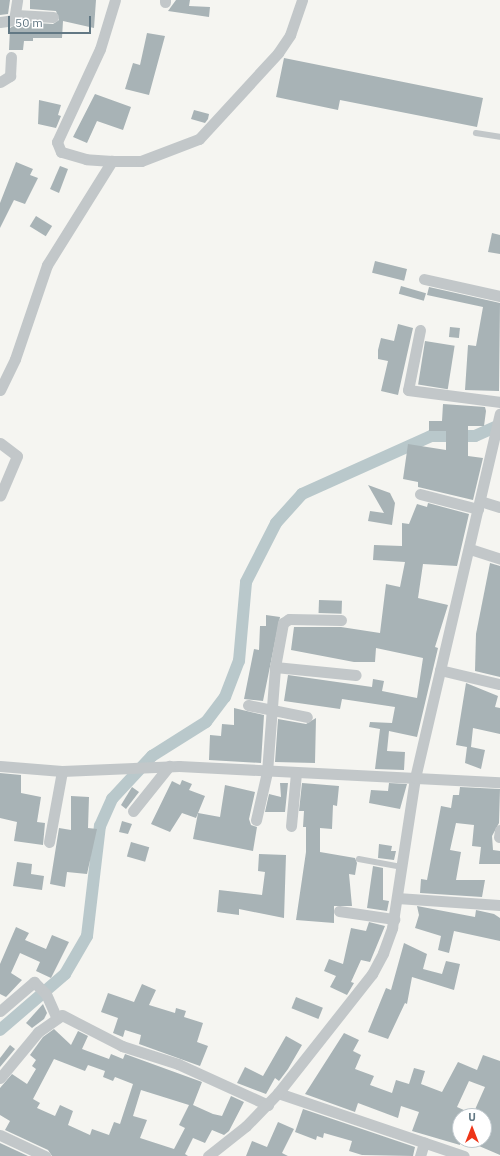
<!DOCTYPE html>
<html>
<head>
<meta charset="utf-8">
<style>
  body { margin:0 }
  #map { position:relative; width:500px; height:1156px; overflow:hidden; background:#f5f5f1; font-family:"IBM Plex Sans",sans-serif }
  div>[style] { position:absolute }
  .canal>* { height:12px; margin:-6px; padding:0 6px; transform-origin:6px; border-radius:6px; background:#b9c8cb }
  .building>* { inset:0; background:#a8b3b6; transform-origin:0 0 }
  .lane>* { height:5.5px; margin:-2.75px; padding:0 2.75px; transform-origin:2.75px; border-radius:2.75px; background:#c2c7c9 }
  .street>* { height:11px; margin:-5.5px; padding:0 5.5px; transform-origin:5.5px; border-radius:5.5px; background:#c2c7c9 }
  span { translate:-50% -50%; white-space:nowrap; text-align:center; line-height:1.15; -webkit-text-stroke:4px #fff; paint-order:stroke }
  .north { position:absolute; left:452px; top:1108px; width:40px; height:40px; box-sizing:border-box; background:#fff; border:1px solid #c0c9ce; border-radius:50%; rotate:0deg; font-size:11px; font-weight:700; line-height:16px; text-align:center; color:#627884 }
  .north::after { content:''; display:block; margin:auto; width:14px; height:18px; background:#ee3518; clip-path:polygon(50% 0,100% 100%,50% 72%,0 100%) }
  .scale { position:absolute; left:8px; top:16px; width:83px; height:18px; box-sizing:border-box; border:2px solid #627884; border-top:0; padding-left:5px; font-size:12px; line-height:14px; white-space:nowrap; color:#627884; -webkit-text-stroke:3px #fff; paint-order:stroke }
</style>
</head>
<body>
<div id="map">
  <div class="canal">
    <div style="left:0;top:1030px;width:86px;rotate:-40.7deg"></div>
    <div style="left:65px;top:974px;width:44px;rotate:-59.9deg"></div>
    <div style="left:87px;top:936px;width:111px;rotate:-83.3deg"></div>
    <div style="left:100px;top:826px;width:30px;rotate:-66deg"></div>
    <div style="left:112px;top:799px;width:59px;rotate:-47.1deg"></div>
    <div style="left:152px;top:756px;width:64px;rotate:-32.2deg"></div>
    <div style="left:206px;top:722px;width:31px;rotate:-53deg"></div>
    <div style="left:225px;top:697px;width:39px;rotate:-69deg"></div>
    <div style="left:239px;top:661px;width:79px;rotate:-84.9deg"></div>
    <div style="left:246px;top:582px;width:66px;rotate:-63deg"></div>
    <div style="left:276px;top:523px;width:39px;rotate:-48deg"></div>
    <div style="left:302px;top:494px;width:141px;rotate:-24.2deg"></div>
    <div style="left:431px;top:436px;width:44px"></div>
    <div style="left:475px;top:436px;width:27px;rotate:-24deg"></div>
  </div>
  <div class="building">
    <div style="clip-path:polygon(0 0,10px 0,8px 14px,0 15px)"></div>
    <div style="clip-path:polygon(30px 0,96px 0,94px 28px,63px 21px,62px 38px,33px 38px,33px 41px,24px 41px,23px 50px,9px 50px,10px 28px,20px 22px,53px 24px,59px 20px,56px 11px,30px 9px)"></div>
    <div style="clip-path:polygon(176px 0,190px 0,189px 6px,210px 7px,209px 17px,168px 11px)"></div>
    <div style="clip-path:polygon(147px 33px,165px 36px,149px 95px,125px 89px,133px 63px,140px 65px)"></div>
    <div style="clip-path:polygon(284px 58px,483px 98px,477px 127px,340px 100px,338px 110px,276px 97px)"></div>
    <div style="clip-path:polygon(95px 94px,131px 107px,123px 130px,97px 121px,87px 143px,73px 137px)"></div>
    <div style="clip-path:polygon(39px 100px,61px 105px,58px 115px,61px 116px,56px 128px,38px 124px)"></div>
    <div style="clip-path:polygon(194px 110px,209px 114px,208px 119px,205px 123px,191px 119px)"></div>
    <div style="clip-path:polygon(16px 162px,33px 169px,30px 175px,38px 178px,25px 204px,14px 200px,0 228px,0 203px)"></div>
    <div style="clip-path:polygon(60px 166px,68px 169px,59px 193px,50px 189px)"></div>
    <div style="left:36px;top:216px;width:19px;height:12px;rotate:32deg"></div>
    <div style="clip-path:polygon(492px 233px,500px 235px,500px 254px,488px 252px)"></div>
    <div style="left:375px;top:261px;width:33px;height:12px;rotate:14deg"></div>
    <div style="left:401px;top:286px;width:26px;height:8px;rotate:16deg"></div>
    <div style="clip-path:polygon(429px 287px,500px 303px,499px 391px,465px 390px,468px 345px,476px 346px,483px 307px,427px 295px)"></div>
    <div style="clip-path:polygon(398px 324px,413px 328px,398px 395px,381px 391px,388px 361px,378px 359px,378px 350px,381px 338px,394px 341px)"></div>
    <div style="left:450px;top:327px;width:10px;height:10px;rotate:6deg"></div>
    <div style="left:425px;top:341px;width:30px;height:44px;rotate:9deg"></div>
    <div style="clip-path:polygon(443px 404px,485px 407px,486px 411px,484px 426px,468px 426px,468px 456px,483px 458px,473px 500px,418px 487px,418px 482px,403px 479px,408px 444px,446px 450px,446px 431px,429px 431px,429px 421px,442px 421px)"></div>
    <div style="clip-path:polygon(368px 485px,390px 493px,395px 503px,392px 525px,368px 521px,370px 511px,384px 513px)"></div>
    <div style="clip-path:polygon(428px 503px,469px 514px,457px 566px,423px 564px,418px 598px,448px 605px,435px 647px,438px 648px,417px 737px,389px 731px,387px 751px,405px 752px,404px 770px,375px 769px,380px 729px,369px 727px,370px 722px,392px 723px,395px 707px,342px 699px,340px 709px,284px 701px,288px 675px,372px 687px,373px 679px,384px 681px,382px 691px,417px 698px,423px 658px,376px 648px,375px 662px,354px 662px,291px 650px,294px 627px,341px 627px,380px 633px,386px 584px,400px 587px,405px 562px,373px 560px,374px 545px,402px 546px,402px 523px,409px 524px,417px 504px,427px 507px)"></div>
    <div style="clip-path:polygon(490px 563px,500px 566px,500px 677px,475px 671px,476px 634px)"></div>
    <div style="left:319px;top:600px;width:23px;height:13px;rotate:2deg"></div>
    <div style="clip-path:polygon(266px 615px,280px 617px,263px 701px,244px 699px,254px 649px,259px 650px,260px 626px,266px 626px)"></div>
    <div style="clip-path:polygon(466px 683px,498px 696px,495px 707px,500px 708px,500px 734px,473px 728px,471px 747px,485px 750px,481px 769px,465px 763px,467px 747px,456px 745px)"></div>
    <div style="clip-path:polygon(234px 708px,264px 715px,261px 763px,209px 760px,210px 735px,221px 736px,222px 724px,234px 725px)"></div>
    <div style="clip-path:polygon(316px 718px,315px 763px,275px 762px,278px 719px,306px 724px)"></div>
    <div style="clip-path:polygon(0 773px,21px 775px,21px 793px,41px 797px,37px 822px,45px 823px,43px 845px,14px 841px,17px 822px,0 818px)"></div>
    <div style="clip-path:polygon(182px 780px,192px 784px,189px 790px,205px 796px,196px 818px,182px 813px,170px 832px,151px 824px,172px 781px,180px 785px)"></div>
    <div style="clip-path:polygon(280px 783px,288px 783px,285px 812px,265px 812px,269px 794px,281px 797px)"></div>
    <div style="clip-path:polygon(302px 783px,339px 786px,337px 806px,333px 805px,332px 829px,320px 828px,320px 852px,355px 858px,357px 863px,355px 875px,349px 874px,352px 906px,334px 906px,334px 923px,296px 920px,306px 852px,306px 827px,303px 827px,304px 811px,299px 811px)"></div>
    <div style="clip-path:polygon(389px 783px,407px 784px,400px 809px,369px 803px,371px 790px,388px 791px)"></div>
    <div style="clip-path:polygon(225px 785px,255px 792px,249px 819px,251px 825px,257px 827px,253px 851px,193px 839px,198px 813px,220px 817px)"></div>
    <div style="clip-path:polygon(132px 787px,139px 792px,126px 809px,121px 805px)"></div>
    <div style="clip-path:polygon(460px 787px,500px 789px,499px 823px,492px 836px,493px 850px,500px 851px,500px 864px,479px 864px,481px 847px,472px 846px,474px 825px,456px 823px,450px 850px,461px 852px,456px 880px,485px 880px,482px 897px,420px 893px,421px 879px,427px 880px,441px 806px,451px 808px,453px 795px,459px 795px)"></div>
    <div style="clip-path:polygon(71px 796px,89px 797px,88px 828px,97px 829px,87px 874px,67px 872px,65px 887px,50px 884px,59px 828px,71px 830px)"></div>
    <div style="clip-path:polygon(122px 821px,132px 824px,128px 834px,119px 832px)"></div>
    <div style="left:131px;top:842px;width:19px;height:15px;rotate:16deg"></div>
    <div style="clip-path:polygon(379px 844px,392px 846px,391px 851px,396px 851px,394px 860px,378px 858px)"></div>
    <div style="clip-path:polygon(259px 854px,286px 855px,284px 918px,239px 909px,239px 915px,217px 912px,219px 890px,262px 895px,265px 872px,258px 871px)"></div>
    <div style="clip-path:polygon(17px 862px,32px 864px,31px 874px,44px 876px,42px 890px,13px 886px)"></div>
    <div style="clip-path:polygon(373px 866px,383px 868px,383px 900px,389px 901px,387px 911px,367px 908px)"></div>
    <div style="clip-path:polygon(417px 906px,475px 917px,476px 910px,494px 914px,500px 918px,500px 941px,454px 931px,449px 953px,438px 950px,441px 936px,415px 928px,419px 915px)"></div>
    <div style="clip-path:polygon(369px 922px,385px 926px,370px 962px,361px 960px,351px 982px,354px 983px,347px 995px,330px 987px,336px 976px,324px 971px,329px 959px,343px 964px,351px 928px,366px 931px)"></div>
    <div style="clip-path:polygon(16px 927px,29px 933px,25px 940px,46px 949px,52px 935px,69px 942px,51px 978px,36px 971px,40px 962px,20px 953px,11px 973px,22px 980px,6px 997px,0 994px,0 964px)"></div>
    <div style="clip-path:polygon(404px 943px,427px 954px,423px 969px,442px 974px,446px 961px,460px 964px,454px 990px,412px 977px,407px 1004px,405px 1003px,388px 1039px,368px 1032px,386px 988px,391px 990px)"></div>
    <div style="clip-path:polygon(142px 984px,156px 990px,149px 1005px,175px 1013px,176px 1008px,186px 1011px,184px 1017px,203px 1023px,197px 1042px,208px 1046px,200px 1066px,139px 1044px,141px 1035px,125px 1030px,123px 1037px,113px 1033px,118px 1018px,101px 1012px,108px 993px,134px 1002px)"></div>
    <div style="left:296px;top:997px;width:29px;height:12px;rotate:22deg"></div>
    <div style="clip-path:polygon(43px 1004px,47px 1013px,44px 1019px,32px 1028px,26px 1023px)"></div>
    <div style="clip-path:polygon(evenodd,54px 1029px,71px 1045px,78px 1031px,88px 1036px,82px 1049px,109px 1059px,111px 1054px,123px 1059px,125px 1054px,202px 1082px,193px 1105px,213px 1114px,222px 1116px,231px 1096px,244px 1102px,229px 1131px,224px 1135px,212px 1130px,205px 1143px,193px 1138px,185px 1154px,188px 1156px,52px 1156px,48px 1150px,5px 1130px,10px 1121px,0 1115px,0 1088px,12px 1074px,27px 1084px,36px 1069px,32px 1066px,36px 1060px,30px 1055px,43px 1037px,54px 1029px,54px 1059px,85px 1071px,88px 1065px,105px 1071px,103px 1077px,113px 1081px,115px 1077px,133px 1084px,120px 1124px,114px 1122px,109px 1135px,92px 1129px,90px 1135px,68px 1125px,73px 1111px,60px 1105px,55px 1116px,37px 1108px,40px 1103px,33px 1099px,54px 1059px,54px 1029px,141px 1090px,189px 1105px,179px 1125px,185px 1128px,174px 1149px,140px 1138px,147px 1120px,133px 1116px,141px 1090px)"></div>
    <div style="clip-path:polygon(evenodd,344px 1033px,359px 1040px,353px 1051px,361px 1055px,355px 1069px,374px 1076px,370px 1085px,392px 1093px,396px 1080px,409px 1084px,414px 1068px,425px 1071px,421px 1084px,442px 1092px,458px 1062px,477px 1070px,483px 1055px,500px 1061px,500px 1155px,465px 1140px,484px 1140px,484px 1116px,460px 1116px,460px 1145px,412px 1131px,419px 1112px,401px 1106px,398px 1118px,358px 1103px,355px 1112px,305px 1094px,344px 1033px,469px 1081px,485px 1087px,473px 1114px,457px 1107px,469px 1081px)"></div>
    <div style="clip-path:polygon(286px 1036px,302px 1045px,288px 1069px,279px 1081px,275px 1078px,266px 1094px,237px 1083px,245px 1067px,263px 1076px)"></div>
    <div style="clip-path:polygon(10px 1045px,15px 1049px,0 1067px,0 1058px)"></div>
    <div style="clip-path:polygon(303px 1109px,415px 1147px,413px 1156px,362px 1155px,349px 1151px,352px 1141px,324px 1133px,323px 1138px,317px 1136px,316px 1140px,295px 1132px)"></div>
    <div style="clip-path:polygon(278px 1122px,294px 1129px,282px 1153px,288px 1156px,246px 1156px,252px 1141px,267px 1147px)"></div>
    <div style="clip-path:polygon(0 1143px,28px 1156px,0 1156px)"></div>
  </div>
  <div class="lane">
    <div style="left:476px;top:133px;width:24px;rotate:9deg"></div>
    <div style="left:359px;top:859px;width:44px;rotate:10.5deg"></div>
  </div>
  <div class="street">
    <div style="left:165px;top:2px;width:2px;rotate:-90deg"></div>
    <div style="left:16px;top:15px;width:37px;rotate:3deg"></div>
    <div style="left:0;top:22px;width:14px;rotate:-8deg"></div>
    <div style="left:14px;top:20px;width:20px;rotate:-81deg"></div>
    <div style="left:0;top:82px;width:12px;rotate:-31deg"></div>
    <div style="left:10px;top:76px;width:19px;rotate:-87deg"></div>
    <div style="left:112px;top:161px;width:26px;rotate:-176deg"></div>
    <div style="left:86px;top:159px;width:26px;rotate:-164deg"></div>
    <div style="left:61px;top:152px;width:11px;rotate:-112deg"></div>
    <div style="left:57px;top:142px;width:102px;rotate:-65.2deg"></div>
    <div style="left:100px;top:49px;width:51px;rotate:-73deg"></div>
    <div style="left:424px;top:279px;width:78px;rotate:12.6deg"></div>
    <div style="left:420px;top:330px;width:61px;rotate:101.3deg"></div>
    <div style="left:408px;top:390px;width:93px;rotate:7.4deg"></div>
    <div style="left:0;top:390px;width:34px;rotate:-64deg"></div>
    <div style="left:15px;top:359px;width:99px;rotate:-71.2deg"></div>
    <div style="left:47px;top:265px;width:123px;rotate:-58deg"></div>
    <div style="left:112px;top:161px;width:29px"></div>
    <div style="left:141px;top:161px;width:62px;rotate:-20.8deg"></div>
    <div style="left:199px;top:139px;width:117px;rotate:-47.4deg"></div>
    <div style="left:278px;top:53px;width:22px;rotate:-56deg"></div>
    <div style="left:290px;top:35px;width:37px;rotate:-71deg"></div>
    <div style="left:0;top:443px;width:21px;rotate:37deg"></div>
    <div style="left:17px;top:456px;width:43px;rotate:113deg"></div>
    <div style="left:420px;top:494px;width:60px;rotate:14.5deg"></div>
    <div style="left:480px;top:501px;width:21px;rotate:17deg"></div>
    <div style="left:470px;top:549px;width:32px;rotate:18deg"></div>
    <div style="left:275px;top:667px;width:81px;rotate:5.6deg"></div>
    <div style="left:440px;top:670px;width:61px;rotate:13.3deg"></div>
    <div style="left:248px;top:705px;width:60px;rotate:11.5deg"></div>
    <div style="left:0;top:766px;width:62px;rotate:4.6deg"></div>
    <div style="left:62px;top:771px;width:117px;rotate:-2.4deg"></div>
    <div style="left:179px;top:766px;width:321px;rotate:2.9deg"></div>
    <div style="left:133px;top:811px;width:58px;rotate:-51.3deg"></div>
    <div style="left:256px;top:820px;width:49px;rotate:-77.1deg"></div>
    <div style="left:267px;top:772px;width:105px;rotate:-85.6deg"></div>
    <div style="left:275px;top:667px;width:45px;rotate:-79.7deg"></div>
    <div style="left:283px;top:623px;width:7px;rotate:-34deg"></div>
    <div style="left:289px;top:619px;width:52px;rotate:1.1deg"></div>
    <div style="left:291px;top:826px;width:53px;rotate:-84.6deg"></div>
    <div style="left:499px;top:837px;width:7px;rotate:-82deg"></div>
    <div style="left:49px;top:842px;width:72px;rotate:-79.6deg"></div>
    <div style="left:397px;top:898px;width:103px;rotate:3.9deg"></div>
    <div style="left:339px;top:911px;width:56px;rotate:8.3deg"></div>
    <div style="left:0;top:1011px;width:45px;rotate:-40.5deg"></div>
    <div style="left:34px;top:982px;width:17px;rotate:45deg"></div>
    <div style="left:46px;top:994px;width:24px;rotate:66deg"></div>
    <div style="left:0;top:1078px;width:60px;rotate:-50.4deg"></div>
    <div style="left:38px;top:1032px;width:29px;rotate:-35deg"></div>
    <div style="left:62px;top:1015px;width:68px;rotate:27.3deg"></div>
    <div style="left:122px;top:1046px;width:59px;rotate:17.8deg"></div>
    <div style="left:178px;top:1064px;width:99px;rotate:24.5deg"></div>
    <div style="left:278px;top:1093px;width:196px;rotate:18.7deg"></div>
    <div style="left:0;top:1135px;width:50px;rotate:25deg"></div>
    <div style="left:208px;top:1156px;width:48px;rotate:-38.3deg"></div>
    <div style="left:246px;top:1126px;width:46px;rotate:-45.9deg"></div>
    <div style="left:278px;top:1093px;width:152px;rotate:-51.7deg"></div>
    <div style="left:372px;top:974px;width:24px;rotate:-62deg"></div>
    <div style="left:383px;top:953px;width:27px;rotate:-70deg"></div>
    <div style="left:392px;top:928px;width:152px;rotate:-81.3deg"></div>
    <div style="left:415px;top:778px;width:374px;rotate:-76.9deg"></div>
    <div style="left:420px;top:1156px;width:14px;rotate:-73deg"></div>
  </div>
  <div class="north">U</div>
  <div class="scale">50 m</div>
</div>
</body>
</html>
